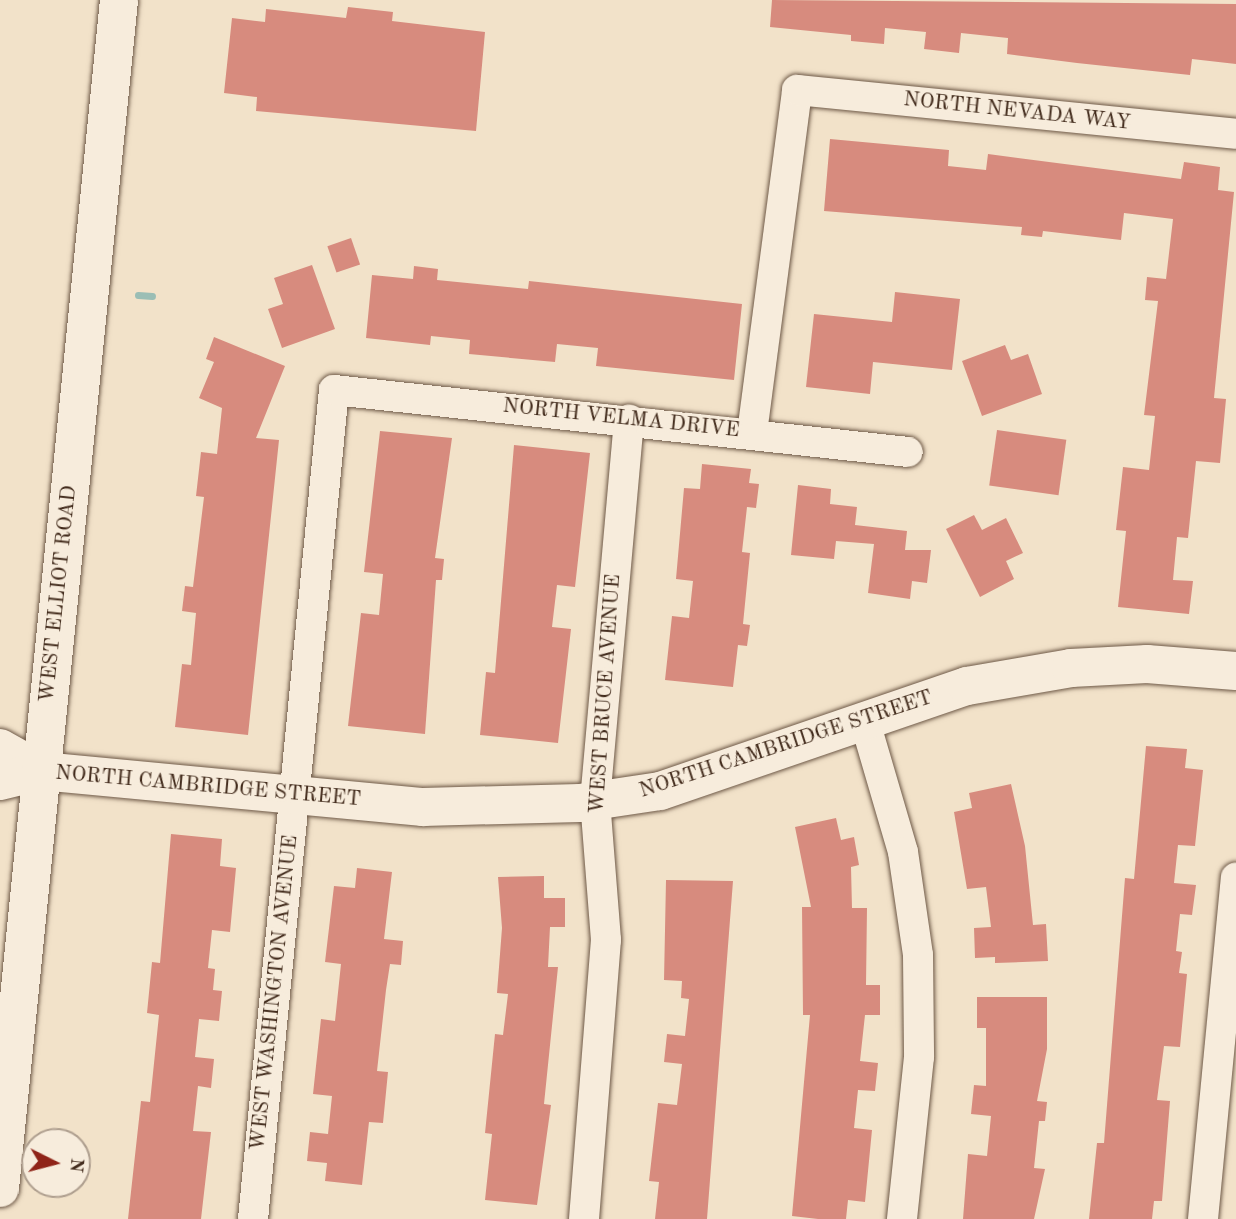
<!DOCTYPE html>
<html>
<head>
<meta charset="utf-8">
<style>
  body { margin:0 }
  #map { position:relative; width:1236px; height:1219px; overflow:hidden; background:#f2e2c9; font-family:"Old Standard TT",serif }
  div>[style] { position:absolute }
  .stream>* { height:7px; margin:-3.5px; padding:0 3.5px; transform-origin:3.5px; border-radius:3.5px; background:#9bbeb5 }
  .building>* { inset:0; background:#d78b7e; transform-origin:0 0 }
  .roads { filter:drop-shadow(0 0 2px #6e5947) drop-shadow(0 0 2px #6e5947) }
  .street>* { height:30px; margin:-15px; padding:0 15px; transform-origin:15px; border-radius:15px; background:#f7ecdc }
  .secondary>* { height:38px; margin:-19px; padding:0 19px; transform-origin:19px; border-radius:19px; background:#f7ecdc }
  span { translate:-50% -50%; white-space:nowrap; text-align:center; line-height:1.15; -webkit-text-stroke:6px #f7ecdc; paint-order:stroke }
  .street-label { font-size:21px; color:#422b1c }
  .north { position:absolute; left:21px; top:1128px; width:70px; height:70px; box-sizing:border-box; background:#f7ecdc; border:2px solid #af9f8f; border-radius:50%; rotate:96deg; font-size:19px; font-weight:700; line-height:28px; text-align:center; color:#422b1c }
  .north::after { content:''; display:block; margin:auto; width:24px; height:32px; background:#8f2418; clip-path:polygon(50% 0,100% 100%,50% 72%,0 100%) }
</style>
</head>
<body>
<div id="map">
  <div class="stream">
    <div style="left:138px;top:295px;width:14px;rotate:4deg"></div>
  </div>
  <div class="building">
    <div style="clip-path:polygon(772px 0,1236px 4px,1236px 64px,1192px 59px,1190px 75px,1077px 63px,1007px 54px,1008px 38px,961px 33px,959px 53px,924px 49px,926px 32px,885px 28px,884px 44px,851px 41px,851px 35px,770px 27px)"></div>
    <div style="clip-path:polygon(348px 7px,393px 12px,392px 21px,485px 32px,476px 131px,256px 111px,257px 97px,224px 93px,232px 18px,265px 22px,266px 9px,346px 18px)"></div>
    <div style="clip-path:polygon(830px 139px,949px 150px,948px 166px,986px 170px,988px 154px,1181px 179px,1184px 162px,1220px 167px,1218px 190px,1234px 192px,1214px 398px,1226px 399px,1220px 463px,1196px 461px,1188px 538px,1177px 537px,1173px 580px,1193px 581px,1189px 614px,1118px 607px,1126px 531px,1116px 530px,1123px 467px,1149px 470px,1155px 416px,1144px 415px,1158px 301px,1145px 300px,1147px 277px,1166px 279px,1173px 219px,1124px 213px,1121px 240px,1043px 231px,1042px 237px,1021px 235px,1022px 227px,824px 211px)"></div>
    <div style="left:351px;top:238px;width:28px;height:25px;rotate:71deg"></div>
    <div style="clip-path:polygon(312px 265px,335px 329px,282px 348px,268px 309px,283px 304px,274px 278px)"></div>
    <div style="clip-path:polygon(414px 266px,438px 269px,437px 280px,528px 289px,529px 281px,742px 304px,734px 380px,596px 366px,598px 348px,557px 344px,555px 362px,469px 354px,470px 340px,431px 336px,430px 345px,366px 338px,372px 275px,413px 279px)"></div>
    <div style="clip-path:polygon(895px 292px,960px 299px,952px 370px,873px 362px,870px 394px,806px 387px,814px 314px,892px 322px)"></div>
    <div style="clip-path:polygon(214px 337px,285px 366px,256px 438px,279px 440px,248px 735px,175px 727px,182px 664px,191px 665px,196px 613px,182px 611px,185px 586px,193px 587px,204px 497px,196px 496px,201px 452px,217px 454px,222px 408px,199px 398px,214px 362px,206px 359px)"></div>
    <div style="clip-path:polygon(1005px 345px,1011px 360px,1028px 354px,1042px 394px,982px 416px,962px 361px)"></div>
    <div style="left:997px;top:430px;width:70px;height:56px;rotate:8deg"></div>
    <div style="clip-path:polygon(380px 431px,452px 438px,435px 558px,444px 559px,442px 580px,436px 580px,425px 734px,348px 726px,361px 613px,379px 615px,383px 574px,364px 572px)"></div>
    <div style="clip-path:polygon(514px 445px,590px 453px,575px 587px,557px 585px,552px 627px,571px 629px,558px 743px,480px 735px,486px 672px,495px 673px)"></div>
    <div style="clip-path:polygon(702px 464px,751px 469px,749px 483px,759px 484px,756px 508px,747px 507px,742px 552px,750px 553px,743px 624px,750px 625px,747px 646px,738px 645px,733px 687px,665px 680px,672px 616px,689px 618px,693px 581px,676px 579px,684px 488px,700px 489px)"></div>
    <div style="clip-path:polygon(798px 485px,831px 489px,830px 504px,857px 507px,855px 525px,907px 531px,905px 550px,931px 550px,927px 583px,912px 581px,910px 599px,868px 593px,874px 544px,836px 541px,834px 559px,791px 555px)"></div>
    <div style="clip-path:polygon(974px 515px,982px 530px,1006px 518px,1023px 553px,1006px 561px,1014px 579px,980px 597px,946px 529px)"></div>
    <div style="clip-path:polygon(1146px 746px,1187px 749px,1185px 768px,1203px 770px,1195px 846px,1178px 845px,1174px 883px,1196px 885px,1192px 915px,1180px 914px,1176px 951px,1182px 952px,1179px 973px,1187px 974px,1180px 1047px,1164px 1046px,1157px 1100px,1170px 1101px,1162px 1201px,1154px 1201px,1152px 1219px,1089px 1219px,1097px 1143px,1104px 1143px,1125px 878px,1134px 879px)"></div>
    <div style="clip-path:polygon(1011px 784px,1025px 846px,1033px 925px,1046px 924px,1048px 961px,995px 963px,995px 957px,975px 958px,974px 928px,991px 927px,986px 887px,967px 889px,954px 812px,972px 808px,969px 793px)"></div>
    <div style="clip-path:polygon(836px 818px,841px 840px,854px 837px,859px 865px,851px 867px,852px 908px,867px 908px,866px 985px,880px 985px,880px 1015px,865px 1015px,860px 1061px,878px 1063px,875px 1091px,858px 1090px,854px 1128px,872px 1130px,865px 1202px,848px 1200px,846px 1219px,818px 1219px,792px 1216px,810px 1015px,803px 1015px,802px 907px,811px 907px,795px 827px)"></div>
    <div style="clip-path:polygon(171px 834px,222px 839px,220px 866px,236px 868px,230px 932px,212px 930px,208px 968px,215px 969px,213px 990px,222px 991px,219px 1021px,199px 1019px,195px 1057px,214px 1059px,211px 1088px,198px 1086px,193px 1131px,211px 1132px,201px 1219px,128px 1219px,141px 1101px,150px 1102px,159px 1015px,147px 1013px,152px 962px,160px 963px)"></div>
    <div style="clip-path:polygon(357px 868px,392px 872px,384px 939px,403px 941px,401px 965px,390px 964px,386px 990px,377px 1071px,388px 1072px,383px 1123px,369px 1122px,362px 1185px,325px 1181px,327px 1163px,307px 1161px,310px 1132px,328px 1134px,332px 1096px,313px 1094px,321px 1019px,335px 1021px,341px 964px,325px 962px,334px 886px,355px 888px)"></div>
    <div style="clip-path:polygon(544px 876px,544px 898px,565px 898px,565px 927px,550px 927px,548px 967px,558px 967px,544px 1104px,551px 1105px,537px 1205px,485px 1200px,492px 1134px,485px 1133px,495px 1034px,503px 1035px,508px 994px,497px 993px,502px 928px,498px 877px)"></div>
    <div style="clip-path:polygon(666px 880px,733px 881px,707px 1219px,655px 1219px,659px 1182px,649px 1181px,658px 1103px,677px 1105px,682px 1064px,664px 1062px,667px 1034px,685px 1036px,689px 999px,681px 998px,682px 981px,664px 980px)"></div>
    <div style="clip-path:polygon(977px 997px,1047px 997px,1047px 1049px,1037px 1101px,1047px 1102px,1045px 1121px,1039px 1121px,1034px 1168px,1045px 1169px,1034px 1219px,963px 1219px,968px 1154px,987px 1156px,991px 1116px,971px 1114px,974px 1085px,986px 1086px,986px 1028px,977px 1028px)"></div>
  </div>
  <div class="roads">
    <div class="street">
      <div style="left:752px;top:433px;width:346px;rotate:-82.5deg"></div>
      <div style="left:797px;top:90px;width:441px;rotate:5.7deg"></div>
      <div style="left:865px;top:722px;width:135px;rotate:73.7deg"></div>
      <div style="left:903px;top:852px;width:104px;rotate:81.7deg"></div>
      <div style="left:918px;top:955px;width:102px;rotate:89.4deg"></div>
      <div style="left:919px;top:1057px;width:163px;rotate:96deg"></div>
      <div style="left:253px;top:1219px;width:833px;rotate:-84.42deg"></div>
      <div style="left:334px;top:390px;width:577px;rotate:6.16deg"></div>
      <div style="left:584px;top:1219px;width:280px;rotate:-85.5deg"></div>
      <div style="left:606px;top:940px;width:139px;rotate:-94.5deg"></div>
      <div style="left:595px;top:801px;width:383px;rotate:-84.9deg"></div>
      <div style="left:1203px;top:1219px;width:343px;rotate:-84.5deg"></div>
    </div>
    <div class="secondary">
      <div style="left:0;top:748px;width:47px;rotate:29.3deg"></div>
      <div style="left:0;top:781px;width:42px;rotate:-13.7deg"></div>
      <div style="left:41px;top:771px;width:384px;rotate:5.4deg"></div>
      <div style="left:423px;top:807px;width:157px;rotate:-1.5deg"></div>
      <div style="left:580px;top:803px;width:81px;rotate:-8.5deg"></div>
      <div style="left:660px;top:791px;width:324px;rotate:-18.9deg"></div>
      <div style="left:967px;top:686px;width:106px;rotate:-9.8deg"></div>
      <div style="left:1071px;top:668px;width:76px;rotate:-3deg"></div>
      <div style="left:1147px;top:664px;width:89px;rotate:4.5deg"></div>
      <div style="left:0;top:1188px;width:1194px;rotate:-84.28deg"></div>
    </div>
  </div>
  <div class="street-label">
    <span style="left:1017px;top:112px;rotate:6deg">NORTH NEVADA WAY</span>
    <span style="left:621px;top:419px;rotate:6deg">NORTH VELMA DRIVE</span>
    <span style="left:59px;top:594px;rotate:-84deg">WEST ELLIOT ROAD</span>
    <span style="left:606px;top:694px;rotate:-86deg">WEST BRUCE AVENUE</span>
    <span style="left:786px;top:745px;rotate:-18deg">NORTH CAMBRIDGE STREET</span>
    <span style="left:208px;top:787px;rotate:5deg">NORTH CAMBRIDGE STREET</span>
    <span style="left:275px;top:993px;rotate:-84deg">WEST WASHINGTON AVENUE</span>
  </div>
  <div class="north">N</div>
</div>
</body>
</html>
